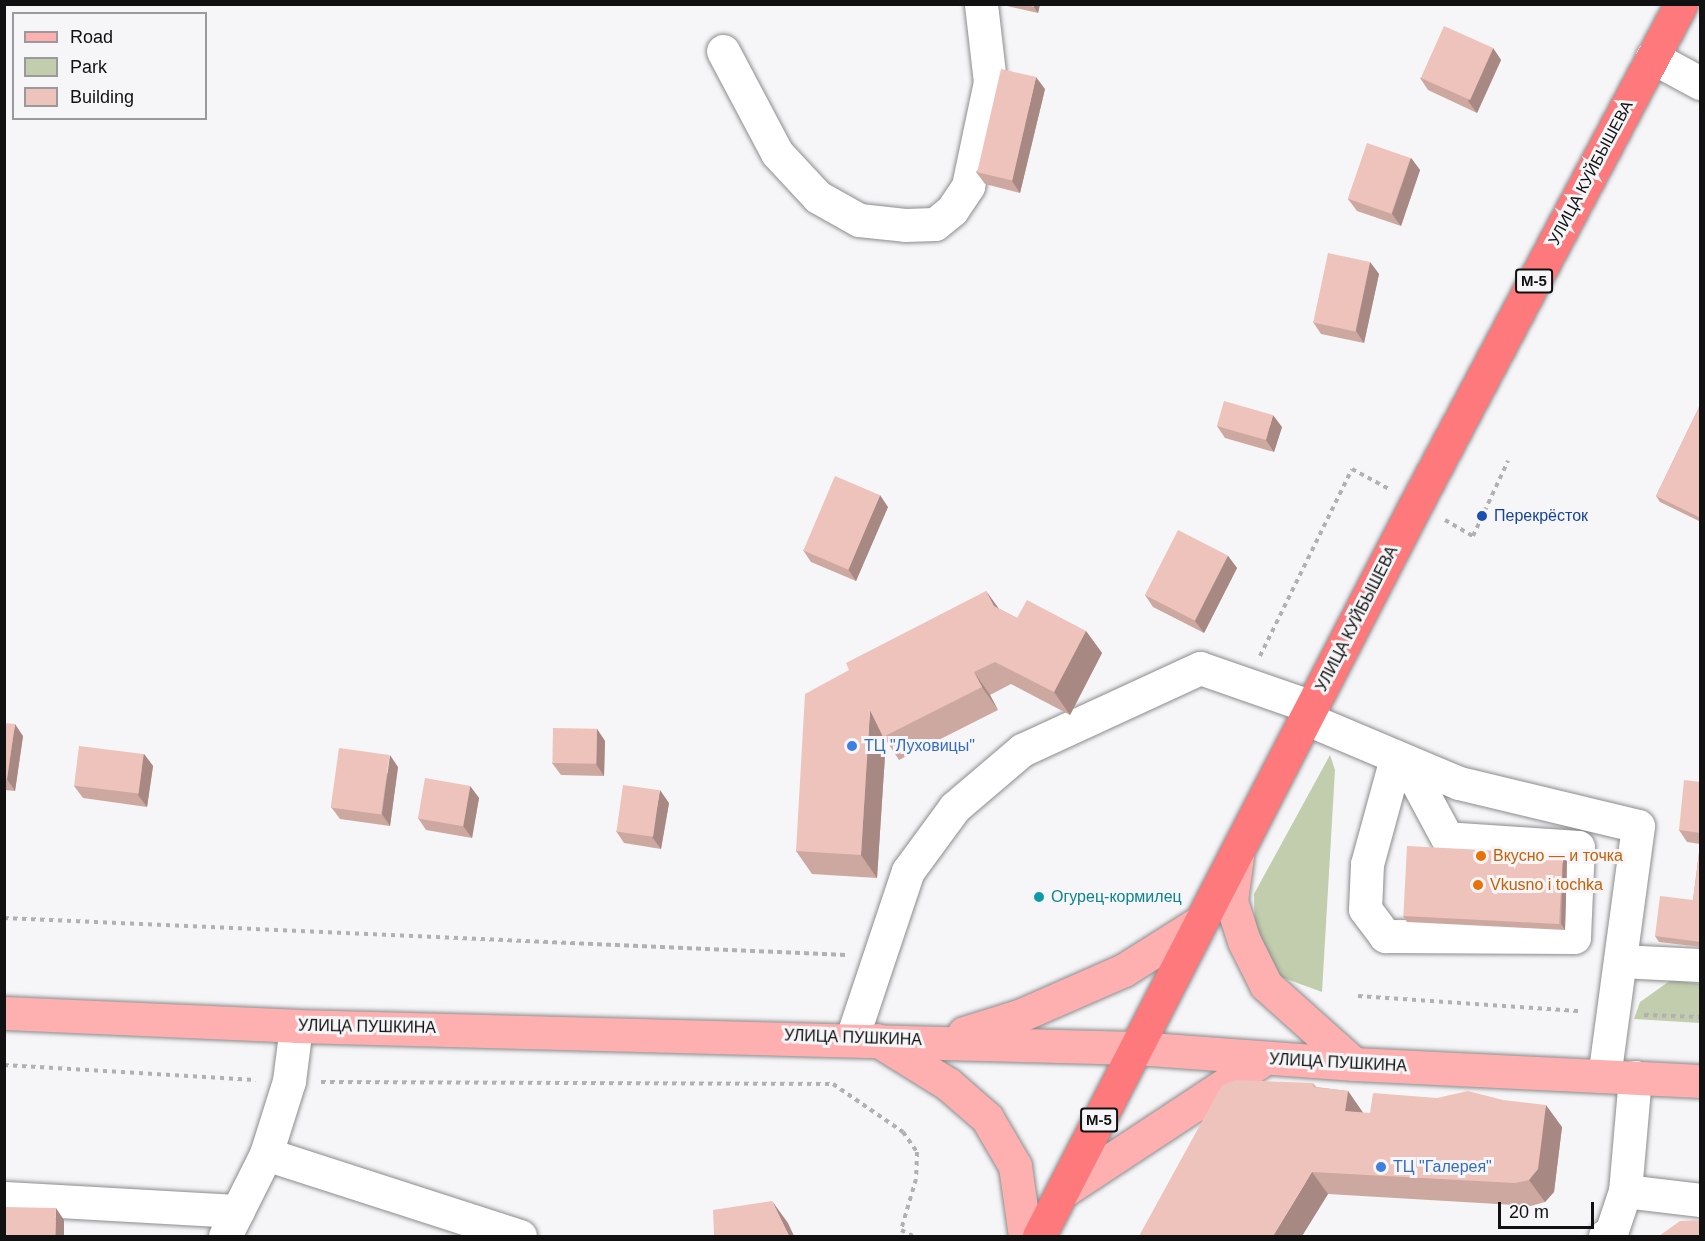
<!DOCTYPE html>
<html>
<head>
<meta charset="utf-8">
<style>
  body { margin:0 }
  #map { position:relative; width:1705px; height:1241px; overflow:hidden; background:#f6f6f8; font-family:Helvetica,sans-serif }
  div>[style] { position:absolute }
  .green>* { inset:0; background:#c2cdad }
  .path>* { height:4px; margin-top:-2px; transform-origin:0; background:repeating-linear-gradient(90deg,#b1b1b3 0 4.5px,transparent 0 9px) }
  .roads { filter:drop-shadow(0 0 2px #8b8c8d) drop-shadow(0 0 2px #8b8c8d) }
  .minor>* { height:33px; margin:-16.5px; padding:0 16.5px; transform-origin:16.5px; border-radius:16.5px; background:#fff }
  .major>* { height:33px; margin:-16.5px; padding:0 16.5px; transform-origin:16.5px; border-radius:16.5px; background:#feafb0 }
  .highway>* { height:33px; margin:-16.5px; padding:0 16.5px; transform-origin:16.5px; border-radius:16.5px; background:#fd797b }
  .wall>* { inset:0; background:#cda8a1 }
  .shaded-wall>* { inset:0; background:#a78883 }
  .building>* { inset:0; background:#eec3bb; transform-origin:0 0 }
  .dots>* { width:16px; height:16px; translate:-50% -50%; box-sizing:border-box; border:3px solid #f6f6f8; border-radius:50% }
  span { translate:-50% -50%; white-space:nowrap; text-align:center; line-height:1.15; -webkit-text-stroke:6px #f6f6f8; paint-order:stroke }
  .shield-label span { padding:2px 4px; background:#f6f6f8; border:2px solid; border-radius:4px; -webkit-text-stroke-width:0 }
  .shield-label { font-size:15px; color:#111112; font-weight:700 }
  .street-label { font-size:16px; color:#111112 }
  .transit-label { font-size:16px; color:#164399 }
  .left { translate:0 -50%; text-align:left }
  .shop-label { font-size:16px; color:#366cbe }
  .food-label { font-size:16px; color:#c56008 }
  .culture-label { font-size:16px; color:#0d838f }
  .frame { position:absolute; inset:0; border:6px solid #111112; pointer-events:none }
  .legend { position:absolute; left:12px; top:12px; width:195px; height:108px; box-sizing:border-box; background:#f6f6f8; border:2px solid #9a9a9c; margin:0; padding:8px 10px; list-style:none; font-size:18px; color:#111112 }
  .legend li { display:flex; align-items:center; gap:12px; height:30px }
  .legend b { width:30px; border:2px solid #9a9a9c }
  .scale { position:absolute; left:1498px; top:1202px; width:96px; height:27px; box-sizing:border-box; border:3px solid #111112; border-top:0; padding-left:8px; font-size:18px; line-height:21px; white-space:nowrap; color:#111112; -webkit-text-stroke:4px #f6f6f8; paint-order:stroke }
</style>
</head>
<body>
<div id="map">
  <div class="green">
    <div style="clip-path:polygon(1330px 755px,1335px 770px,1322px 992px,1281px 977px,1255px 933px,1254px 894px)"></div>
    <div style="clip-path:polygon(1671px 980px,1700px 984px,1700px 1023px,1634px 1019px,1640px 1002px)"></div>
  </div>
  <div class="path">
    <div style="left:1445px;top:520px;width:32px;rotate:30deg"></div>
    <div style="left:1473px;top:536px;width:83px;rotate:-65deg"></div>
    <div style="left:1260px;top:656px;width:208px;rotate:-63.8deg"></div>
    <div style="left:1352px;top:469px;width:42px;rotate:28.4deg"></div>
    <div style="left:4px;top:918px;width:843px;rotate:2.52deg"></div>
    <div style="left:1358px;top:996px;width:223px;rotate:3.9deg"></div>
    <div style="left:1644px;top:1015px;width:56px;rotate:2deg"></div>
    <div style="left:4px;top:1065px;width:252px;rotate:3.4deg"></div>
    <div style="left:321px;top:1082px;width:512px;rotate:0.22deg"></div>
    <div style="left:833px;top:1084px;width:85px;rotate:34.4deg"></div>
    <div style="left:903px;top:1132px;width:24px;rotate:55deg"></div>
    <div style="left:917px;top:1152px;width:27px;rotate:92deg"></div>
    <div style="left:916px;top:1179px;width:53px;rotate:106.4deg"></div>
    <div style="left:901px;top:1230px;width:13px;rotate:27deg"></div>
  </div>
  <div class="roads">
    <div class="minor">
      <div style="left:723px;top:51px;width:115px;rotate:62.1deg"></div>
      <div style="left:777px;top:153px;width:60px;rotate:47deg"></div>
      <div style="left:818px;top:197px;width:47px;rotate:29.3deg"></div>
      <div style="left:859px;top:220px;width:46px;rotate:6.2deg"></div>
      <div style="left:905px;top:225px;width:30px;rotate:-2deg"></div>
      <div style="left:935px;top:224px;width:22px;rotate:-39deg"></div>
      <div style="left:952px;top:210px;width:29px;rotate:-56deg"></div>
      <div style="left:968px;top:186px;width:106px;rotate:-78.1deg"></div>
      <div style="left:990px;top:82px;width:79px;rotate:-96.6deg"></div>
      <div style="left:1652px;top:57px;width:55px;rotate:28.4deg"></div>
      <div style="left:1305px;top:718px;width:167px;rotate:22.9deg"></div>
      <div style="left:1459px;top:783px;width:184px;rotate:13.5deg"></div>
      <div style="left:1638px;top:826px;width:252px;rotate:97.7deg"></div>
      <div style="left:1396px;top:758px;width:110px;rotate:105.3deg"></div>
      <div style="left:1367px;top:864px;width:45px;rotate:92.5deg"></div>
      <div style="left:1365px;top:909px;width:34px;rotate:53deg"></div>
      <div style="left:1385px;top:936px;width:189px;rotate:0.3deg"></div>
      <div style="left:1574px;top:937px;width:90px;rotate:-87.5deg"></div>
      <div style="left:1578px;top:847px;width:131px;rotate:-176.1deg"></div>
      <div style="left:1447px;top:838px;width:86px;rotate:-118.3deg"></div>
      <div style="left:1620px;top:961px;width:80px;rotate:2.9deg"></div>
      <div style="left:852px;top:1038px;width:176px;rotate:-71.5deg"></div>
      <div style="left:908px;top:871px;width:79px;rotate:-53.7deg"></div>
      <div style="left:955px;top:807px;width:88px;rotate:-40.4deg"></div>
      <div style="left:1022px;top:750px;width:196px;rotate:-24.7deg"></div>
      <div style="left:1200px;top:668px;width:119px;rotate:19.2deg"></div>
      <div style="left:1635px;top:1077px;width:114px;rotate:95deg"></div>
      <div style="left:1625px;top:1191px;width:76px;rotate:6.8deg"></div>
      <div style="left:266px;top:1154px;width:267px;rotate:17.9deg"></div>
      <div style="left:4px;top:1198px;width:234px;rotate:3.2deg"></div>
      <div style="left:225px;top:1236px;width:92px;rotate:-63.4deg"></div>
      <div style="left:266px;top:1154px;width:77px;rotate:-72.5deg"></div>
      <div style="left:289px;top:1081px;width:55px;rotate:-82.7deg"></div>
      <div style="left:1605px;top:1236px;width:7px;rotate:-27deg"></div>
      <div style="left:1611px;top:1233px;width:44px;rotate:-71.6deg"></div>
    </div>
    <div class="major">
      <div style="left:1237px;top:857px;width:44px;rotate:97.8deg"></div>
      <div style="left:1231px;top:901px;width:42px;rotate:72deg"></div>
      <div style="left:1244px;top:941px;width:49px;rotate:63.4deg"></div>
      <div style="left:1266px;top:985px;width:118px;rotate:41.9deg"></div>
      <div style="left:4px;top:1013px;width:292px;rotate:2.5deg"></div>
      <div style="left:296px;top:1026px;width:840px;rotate:1.5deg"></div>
      <div style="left:1136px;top:1048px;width:219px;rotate:4.2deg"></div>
      <div style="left:1354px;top:1064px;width:346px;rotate:2.8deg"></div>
      <div style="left:964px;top:1033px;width:58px;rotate:-17.2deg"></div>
      <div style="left:1019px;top:1016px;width:115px;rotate:-23.7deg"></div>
      <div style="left:1124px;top:970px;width:90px;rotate:-32.3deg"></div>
      <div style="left:877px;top:1040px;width:84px;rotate:31.8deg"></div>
      <div style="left:948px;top:1084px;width:52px;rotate:41.1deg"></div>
      <div style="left:987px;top:1118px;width:56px;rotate:59.7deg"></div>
      <div style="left:1015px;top:1166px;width:71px;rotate:81.9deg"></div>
      <div style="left:1062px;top:1192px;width:242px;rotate:-33.4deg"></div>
    </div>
    <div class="highway">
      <div style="left:1039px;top:1236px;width:823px;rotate:-62.75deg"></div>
      <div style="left:1416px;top:504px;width:566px;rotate:-62.08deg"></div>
    </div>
  </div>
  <div class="wall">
    <div style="clip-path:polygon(1006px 4px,1040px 4px,1038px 13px,1007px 6px)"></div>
    <div style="clip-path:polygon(1493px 48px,1501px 60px,1477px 113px,1428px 90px,1420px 78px)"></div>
    <div style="clip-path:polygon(1045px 89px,1020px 193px,985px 184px,976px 172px)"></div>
    <div style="clip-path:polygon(1411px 158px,1420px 170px,1401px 226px,1357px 211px,1348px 199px)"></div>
    <div style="clip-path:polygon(1370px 262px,1379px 274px,1364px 343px,1321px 334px,1313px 322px)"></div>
    <div style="clip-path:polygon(1701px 403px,1701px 522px,1660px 502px,1656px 496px)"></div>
    <div style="clip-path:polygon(1217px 426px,1282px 427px,1274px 452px,1225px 438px)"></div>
    <div style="clip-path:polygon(888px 507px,856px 581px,811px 562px,803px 550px)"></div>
    <div style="clip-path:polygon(1228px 556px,1237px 568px,1204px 633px,1153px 607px,1145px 595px)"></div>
    <div style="clip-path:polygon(986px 591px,998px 608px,1017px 618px,1086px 631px,1102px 653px,1070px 715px,1011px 684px,990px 695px,998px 710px,899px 760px,886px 740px,877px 878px,812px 874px,796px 851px)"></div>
    <div style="clip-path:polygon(4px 723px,23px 736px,15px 791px,4px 790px)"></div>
    <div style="clip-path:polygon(597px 729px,605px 741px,604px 776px,561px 775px,552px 763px)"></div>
    <div style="clip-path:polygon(144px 754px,153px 766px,147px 807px,83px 798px,74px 786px)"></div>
    <div style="clip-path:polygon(398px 767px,390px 826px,340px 819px,331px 807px)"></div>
    <div style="clip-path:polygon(1701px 782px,1701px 947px,1659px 942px,1655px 936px,1693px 900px,1700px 844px,1687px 842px,1679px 830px)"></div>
    <div style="clip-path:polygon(470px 786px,479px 798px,472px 838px,426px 830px,418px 818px)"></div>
    <div style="clip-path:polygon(669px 803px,661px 849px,624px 843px,616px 831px)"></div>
    <div style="clip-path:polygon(1567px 861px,1565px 930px,1407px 922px,1403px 916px)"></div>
    <div style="clip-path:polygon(1313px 1083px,1316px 1087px,1348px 1091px,1363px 1113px,1562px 1127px,1554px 1192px,1545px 1202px,1531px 1206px,1328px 1194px,1302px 1236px)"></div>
  </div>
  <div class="shaded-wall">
    <div style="clip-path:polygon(1034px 4px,1040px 4px,1038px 13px,1034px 7px)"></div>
    <div style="clip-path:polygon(1493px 48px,1501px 60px,1477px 113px,1468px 101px)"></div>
    <div style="clip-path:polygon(1036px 77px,1045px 89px,1020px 193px,1012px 181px)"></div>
    <div style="clip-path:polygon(1411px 158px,1420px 170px,1401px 226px,1392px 214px)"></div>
    <div style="clip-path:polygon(1370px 262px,1379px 274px,1364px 343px,1356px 331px)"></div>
    <div style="clip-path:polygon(1273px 415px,1282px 427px,1274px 452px,1266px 440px)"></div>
    <div style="clip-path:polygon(880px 495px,888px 507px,856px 581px,848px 569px)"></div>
    <div style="clip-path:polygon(1228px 556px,1237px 568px,1204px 633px,1195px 621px)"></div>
    <div style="clip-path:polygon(986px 591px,1002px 613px,994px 606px)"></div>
    <div style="clip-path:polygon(1086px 631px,1102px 653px,1070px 715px,1054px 692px)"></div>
    <div style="clip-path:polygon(974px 672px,990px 695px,998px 710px,982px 687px)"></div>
    <div style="clip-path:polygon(870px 710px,886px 740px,877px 878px,861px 855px)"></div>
    <div style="clip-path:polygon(15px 724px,23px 736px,15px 791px,7px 779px)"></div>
    <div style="clip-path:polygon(597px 729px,605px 741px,604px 776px,596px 764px)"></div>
    <div style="clip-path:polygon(144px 754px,153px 766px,147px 807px,138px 795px)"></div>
    <div style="clip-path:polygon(390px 755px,398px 767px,390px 826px,382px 814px)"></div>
    <div style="clip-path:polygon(470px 786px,479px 798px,472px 838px,463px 826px)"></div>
    <div style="clip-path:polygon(660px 790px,669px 803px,661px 849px,652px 837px)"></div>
    <div style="clip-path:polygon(1563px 855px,1567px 861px,1565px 930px,1561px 924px)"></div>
    <div style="clip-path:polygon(1348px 1091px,1364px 1114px,1345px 1111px)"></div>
    <div style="clip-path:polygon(1546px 1105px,1562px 1127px,1554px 1192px,1545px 1202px,1529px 1180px)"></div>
    <div style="clip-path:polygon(1312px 1172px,1328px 1194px,1302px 1236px,1273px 1236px)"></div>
    <div style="clip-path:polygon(772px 1201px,788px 1223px,794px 1236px,789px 1236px)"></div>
    <div style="clip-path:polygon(56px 1208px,64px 1220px,64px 1236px,55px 1236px)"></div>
  </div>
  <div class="building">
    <div style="clip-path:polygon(1024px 4px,1034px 4px,1034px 7px)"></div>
    <div style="left:1444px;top:26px;width:54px;height:57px;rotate:24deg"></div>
    <div style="left:1001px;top:69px;width:36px;height:106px;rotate:13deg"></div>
    <div style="left:1367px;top:143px;width:46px;height:59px;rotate:19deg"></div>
    <div style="left:1328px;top:253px;width:43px;height:71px;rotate:12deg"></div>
    <div style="left:1224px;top:401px;width:51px;height:26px;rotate:16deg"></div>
    <div style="clip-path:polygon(1701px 403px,1701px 518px,1656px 496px)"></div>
    <div style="left:835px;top:476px;width:49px;height:81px;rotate:23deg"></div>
    <div style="left:1178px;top:530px;width:56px;height:73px;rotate:27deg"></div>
    <div style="clip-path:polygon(986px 591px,994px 606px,1017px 618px,1027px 600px,1086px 631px,1054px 692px,995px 662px,974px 672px,982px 687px,883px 737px,870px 710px,861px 855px,796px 851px,805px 694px,849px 670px,846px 663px)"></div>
    <div style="clip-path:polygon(4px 723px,15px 724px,7px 779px,4px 779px)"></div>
    <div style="left:553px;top:728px;width:44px;height:35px;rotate:1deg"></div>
    <div style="left:79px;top:746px;width:65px;height:40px;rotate:7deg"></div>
    <div style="left:339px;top:748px;width:51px;height:60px;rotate:8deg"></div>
    <div style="left:425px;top:778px;width:46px;height:41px;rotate:10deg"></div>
    <div style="clip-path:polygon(1684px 780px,1701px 782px,1701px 833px,1679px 830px)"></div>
    <div style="left:623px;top:785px;width:37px;height:47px;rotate:8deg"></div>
    <div style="clip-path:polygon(1701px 839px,1701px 942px,1655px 936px,1660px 896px,1693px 900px)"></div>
    <div style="left:1407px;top:846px;width:156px;height:70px;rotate:3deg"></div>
    <div style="clip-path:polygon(1235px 1080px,1313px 1083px,1314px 1087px,1348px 1091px,1345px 1111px,1370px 1113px,1373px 1093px,1437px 1098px,1468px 1091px,1503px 1100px,1546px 1105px,1538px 1169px,1529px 1180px,1515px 1183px,1312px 1172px,1273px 1236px,1139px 1236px,1222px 1085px)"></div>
    <div style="clip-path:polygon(772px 1201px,789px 1236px,714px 1236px,713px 1210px)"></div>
    <div style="left:4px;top:1207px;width:52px;height:29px;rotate:1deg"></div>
    <div style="clip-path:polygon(1701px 1220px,1701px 1236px,1659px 1236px,1680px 1221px)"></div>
  </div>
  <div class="dots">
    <div style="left:1482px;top:516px;background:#1a4fb4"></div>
    <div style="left:852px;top:746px;background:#3f7fe0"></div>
    <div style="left:1481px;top:856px;background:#e8710a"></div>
    <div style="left:1478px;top:885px;background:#e8710a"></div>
    <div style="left:1039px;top:897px;background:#0f9aa8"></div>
    <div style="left:1381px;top:1167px;background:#3f7fe0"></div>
  </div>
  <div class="shield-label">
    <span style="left:1534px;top:281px">М-5</span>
    <span style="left:1099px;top:1120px">М-5</span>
  </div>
  <div class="street-label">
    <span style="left:1591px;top:173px;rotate:-62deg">УЛИЦА КУЙБЫШЕВА</span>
    <span style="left:1357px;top:619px;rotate:-63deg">УЛИЦА КУЙБЫШЕВА</span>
    <span style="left:367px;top:1027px;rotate:1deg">УЛИЦА ПУШКИНА</span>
    <span style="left:853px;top:1038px;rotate:2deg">УЛИЦА ПУШКИНА</span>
    <span style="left:1338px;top:1063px;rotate:3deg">УЛИЦА ПУШКИНА</span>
  </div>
  <div class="transit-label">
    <span class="left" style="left:1494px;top:516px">Перекрёсток</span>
  </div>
  <div class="shop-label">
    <span class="left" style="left:864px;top:746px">ТЦ "Луховицы"</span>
    <span class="left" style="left:1393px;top:1167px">ТЦ "Галерея"</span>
  </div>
  <div class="food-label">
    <span class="left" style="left:1493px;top:856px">Вкусно — и точка</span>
    <span class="left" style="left:1490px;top:885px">Vkusno i tochka</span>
  </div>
  <div class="culture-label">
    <span class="left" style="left:1051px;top:897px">Огурец-кормилец</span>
  </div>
  <div class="frame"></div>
  <ul class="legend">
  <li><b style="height:8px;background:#feafb0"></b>Road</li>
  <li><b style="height:16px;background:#c2cdad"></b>Park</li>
  <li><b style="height:16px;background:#eec3bb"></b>Building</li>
  </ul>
  <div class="scale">20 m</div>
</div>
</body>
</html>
